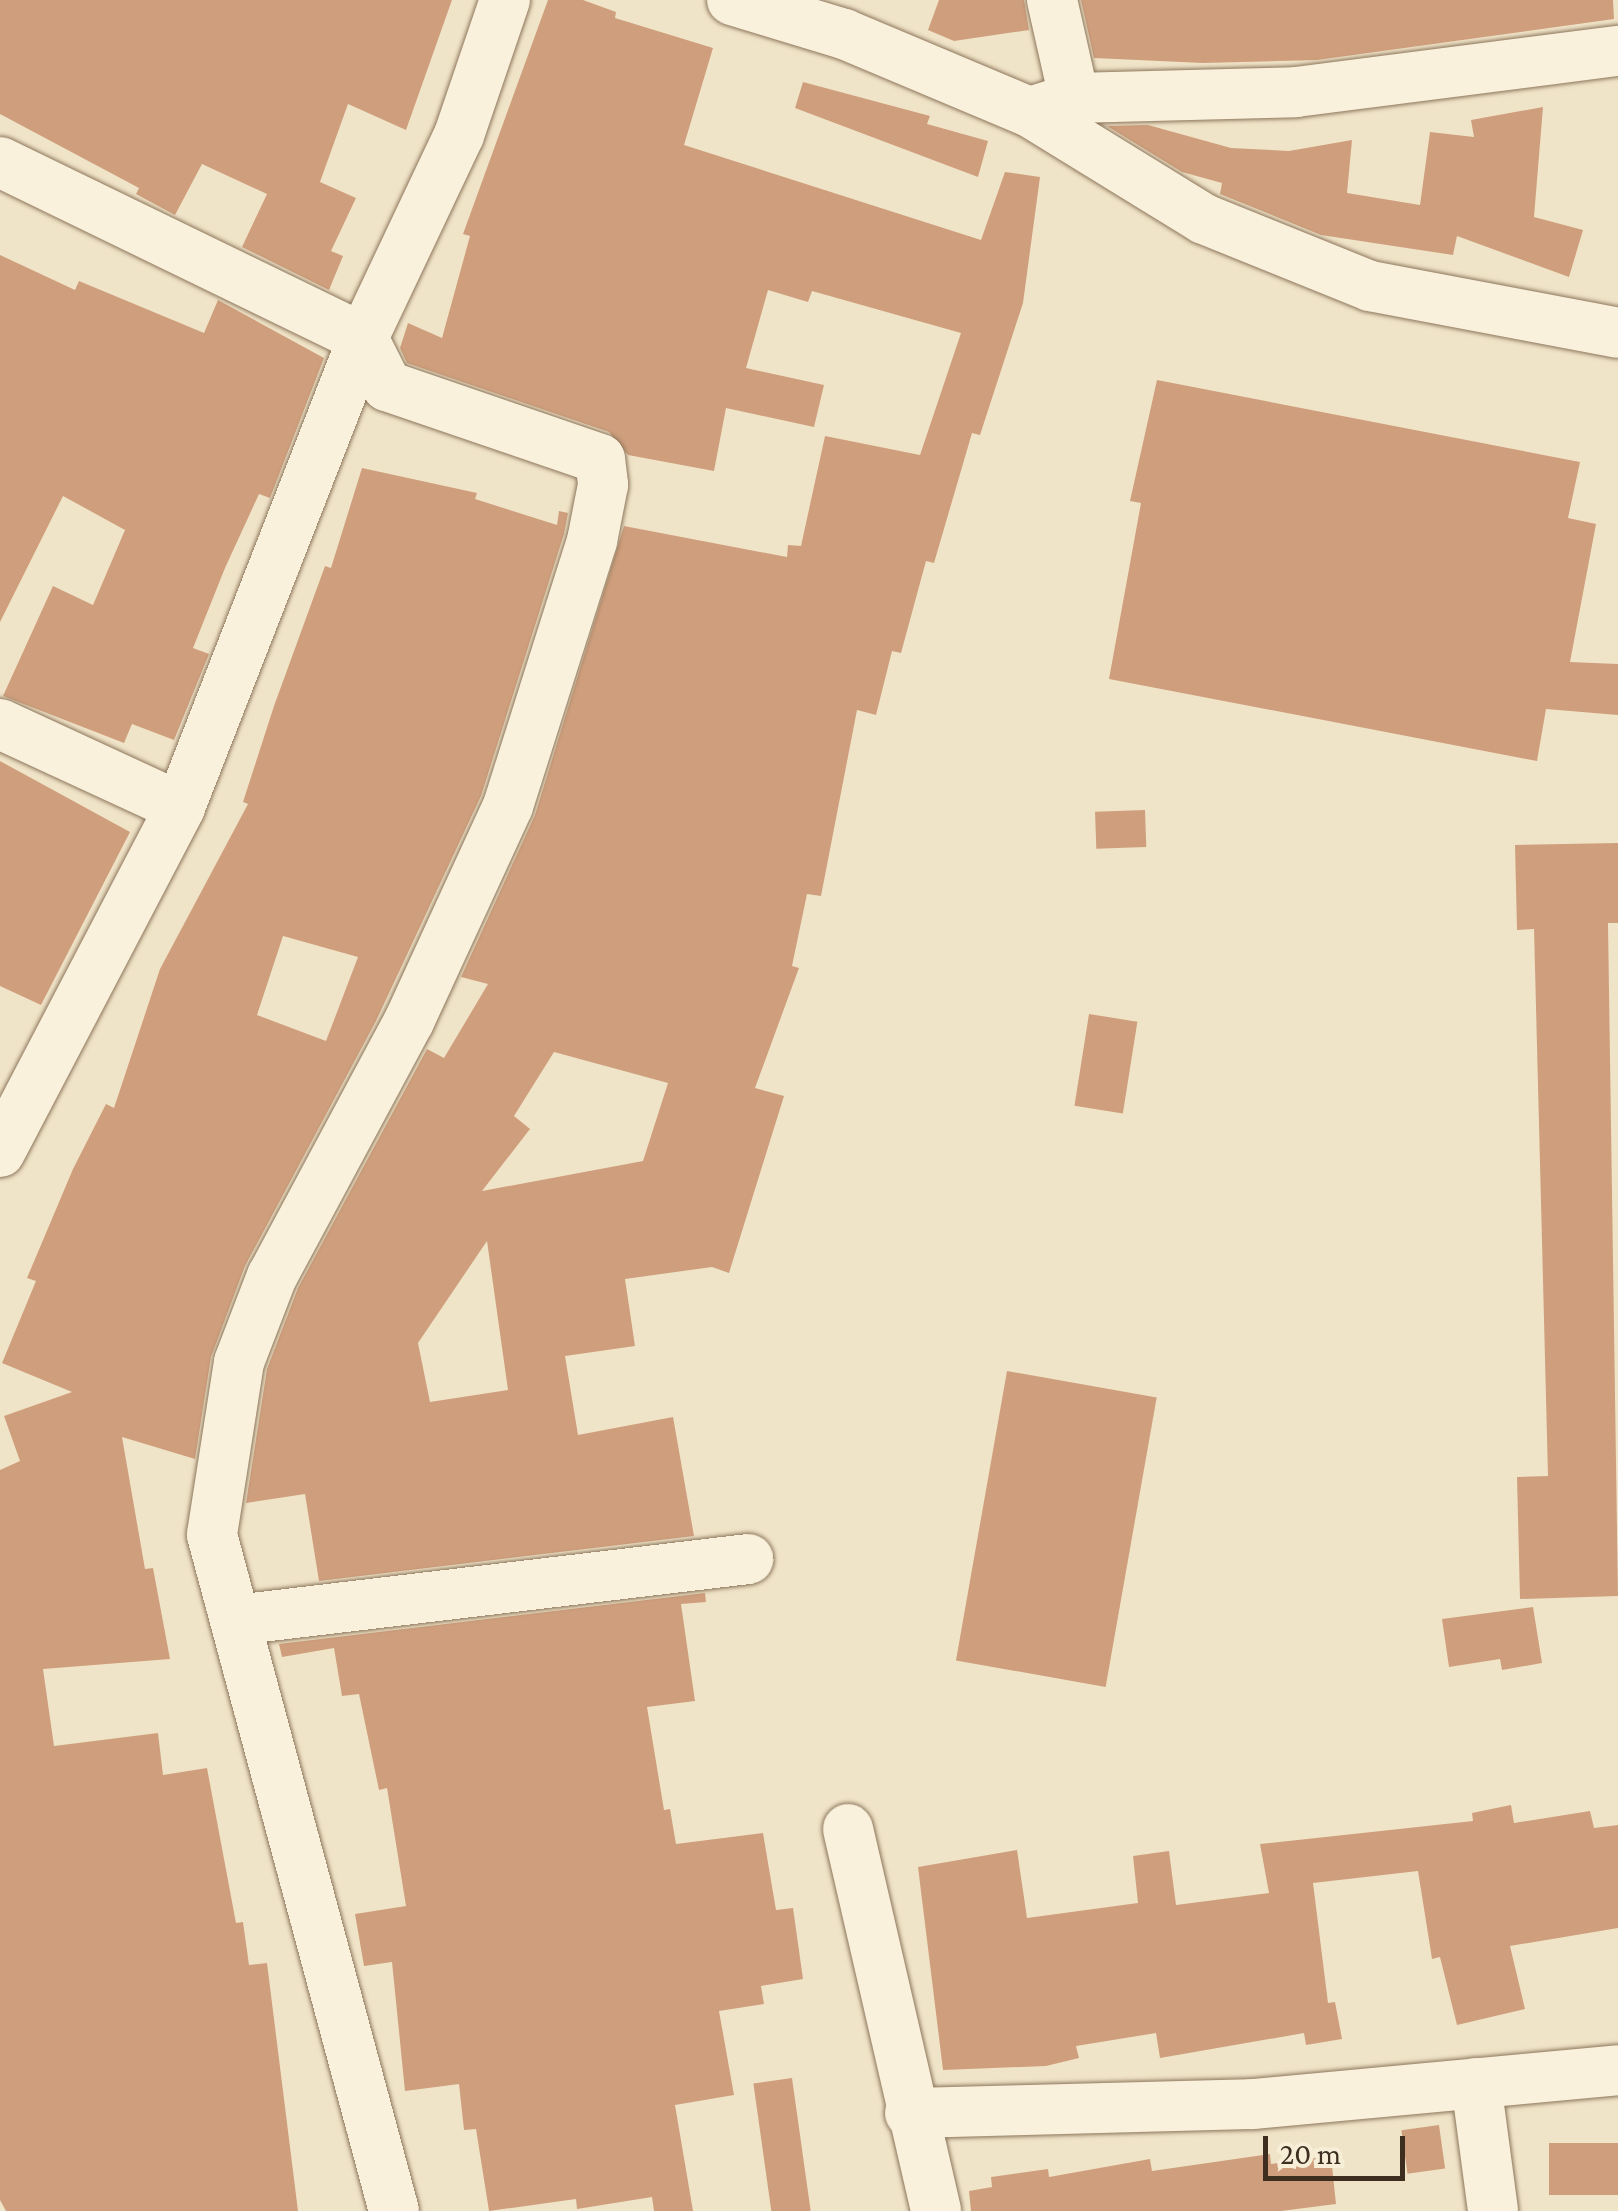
<!DOCTYPE html>
<html>
<head>
<meta charset="utf-8">
<style>
  body { margin:0 }
  #map { position:relative; width:1618px; height:2211px; overflow:hidden; background:#f0e4c8; font-family:"Crimson Pro",serif }
  div>[style] { position:absolute }
  .building>* { inset:0; background:#cf9f7d; transform-origin:0 0 }
  .roads { filter:drop-shadow(0 0 2px #8d765c) drop-shadow(0 0 2px #8d765c) }
  .minor>* { height:50px; margin:-25px; padding:0 25px; transform-origin:25px; border-radius:25px; background:#faf1dc }
  span { translate:-50% -50%; white-space:nowrap; text-align:center; line-height:1.15; -webkit-text-stroke:10px #f7eed8; paint-order:stroke }
  .scale { position:absolute; left:1263px; top:2136px; width:142px; height:45px; box-sizing:border-box; border:5px solid #3d2e20; border-top:0; padding-left:12px; font-size:30px; line-height:35px; white-space:nowrap; color:#3d2e20; -webkit-text-stroke:8px #f7eed8; paint-order:stroke }
</style>
</head>
<body>
<div id="map">
  <div class="building">
    <div style="clip-path:polygon(0 0,452px 0,406px 130px,348px 104px,320px 182px,356px 198px,331px 251px,343px 256px,329px 290px,242px 247px,267px 194px,202px 164px,175px 215px,136px 194px,139px 188px,0 114px)"></div>
    <div style="clip-path:polygon(evenodd,548px 0,583px 0,616px 12px,615px 18px,713px 48px,684px 145px,981px 240px,1005px 172px,1040px 177px,1023px 303px,980px 435px,972px 433px,934px 563px,926px 561px,901px 653px,892px 651px,876px 715px,857px 710px,821px 896px,807px 894px,792px 966px,799px 968px,755px 1088px,784px 1096px,729px 1273px,712px 1267px,625px 1279px,635px 1346px,565px 1356px,578px 1435px,673px 1417px,694px 1536px,319px 1581px,305px 1494px,246px 1503px,267px 1369px,298px 1288px,427px 1049px,444px 1058px,488px 984px,461px 977px,535px 815px,624px 526px,787px 557px,788px 545px,801px 546px,825px 436px,920px 455px,961px 333px,812px 291px,808px 302px,768px 290px,746px 368px,824px 385px,814px 427px,726px 408px,714px 471px,628px 455px,609px 432px,407px 363px,400px 348px,408px 323px,442px 338px,470px 236px,463px 234px,548px 0,554px 1052px,668px 1083px,643px 1161px,482px 1191px,530px 1129px,514px 1116px,554px 1052px,548px 0,487px 1241px,508px 1390px,430px 1402px,418px 1343px,487px 1241px)"></div>
    <div style="clip-path:polygon(939px 0,1024px 0,1029px 30px,954px 41px,928px 30px)"></div>
    <div style="clip-path:polygon(1081px 0,1613px 0,1614px 19px,1317px 60px,1203px 63px,1094px 58px)"></div>
    <div style="clip-path:polygon(803px 82px,930px 116px,927px 124px,988px 141px,978px 177px,795px 108px)"></div>
    <div style="clip-path:polygon(1543px 107px,1534px 217px,1583px 230px,1569px 277px,1457px 236px,1453px 255px,1321px 235px,1220px 194px,1222px 183px,1182px 172px,1107px 126px,1148px 125px,1231px 148px,1289px 151px,1352px 140px,1347px 193px,1420px 205px,1430px 132px,1474px 137px,1471px 120px)"></div>
    <div style="clip-path:polygon(0 255px,75px 290px,79px 281px,204px 333px,218px 300px,324px 358px,270px 498px,259px 494px,225px 568px,193px 648px,209px 654px,174px 740px,132px 724px,124px 743px,3px 696px,53px 586px,93px 605px,125px 530px,63px 496px,0 622px)"></div>
    <div style="clip-path:polygon(1157px 380px,1580px 462px,1568px 518px,1596px 524px,1570px 662px,1618px 664px,1618px 715px,1546px 709px,1537px 761px,1109px 679px,1141px 503px,1130px 501px)"></div>
    <div style="clip-path:polygon(evenodd,362px 468px,477px 493px,475px 499px,557px 525px,559px 511px,568px 513px,564px 534px,481px 796px,376px 1021px,245px 1266px,211px 1357px,195px 1459px,122px 1437px,145px 1569px,153px 1568px,170px 1659px,43px 1669px,54px 1746px,158px 1733px,163px 1775px,207px 1768px,236px 1923px,243px 1922px,249px 1965px,267px 1963px,298px 2211px,6px 2211px,0 2200px,0 1470px,20px 1461px,4px 1416px,72px 1392px,2px 1363px,36px 1281px,27px 1278px,73px 1169px,106px 1104px,114px 1108px,160px 969px,248px 804px,243px 802px,274px 706px,325px 566px,331px 568px,362px 468px,283px 936px,358px 957px,326px 1041px,257px 1015px,283px 936px)"></div>
    <div style="clip-path:polygon(0 761px,130px 832px,41px 1005px,0 986px)"></div>
    <div style="left:1145px;top:810px;width:37px;height:50px;rotate:88deg"></div>
    <div style="clip-path:polygon(1618px 843px,1618px 923px,1608px 923px,1618px 1596px,1520px 1599px,1517px 1477px,1548px 1476px,1534px 929px,1517px 930px,1515px 845px)"></div>
    <div style="left:1089px;top:1014px;width:49px;height:93px;rotate:9deg"></div>
    <div style="left:1007px;top:1371px;width:152px;height:294px;rotate:10deg"></div>
    <div style="clip-path:polygon(705px 1593px,706px 1602px,681px 1604px,695px 1701px,647px 1707px,664px 1810px,670px 1809px,676px 1844px,763px 1833px,776px 1910px,793px 1908px,803px 1979px,761px 1986px,764px 2004px,719px 2011px,734px 2095px,675px 2105px,693px 2211px,654px 2211px,652px 2197px,577px 2209px,576px 2199px,489px 2211px,476px 2129px,464px 2130px,459px 2084px,405px 2091px,392px 1962px,364px 1966px,355px 1914px,406px 1906px,387px 1788px,379px 1790px,359px 1694px,342px 1696px,334px 1648px,282px 1657px,279px 1644px)"></div>
    <div style="clip-path:polygon(1533px 1607px,1542px 1663px,1502px 1670px,1500px 1659px,1449px 1667px,1442px 1619px)"></div>
    <div style="clip-path:polygon(1511px 1805px,1514px 1823px,1590px 1811px,1594px 1828px,1618px 1825px,1618px 1928px,1510px 1946px,1525px 2009px,1457px 2025px,1440px 1957px,1432px 1959px,1418px 1871px,1313px 1883px,1328px 2003px,1335px 2002px,1342px 2039px,1306px 2045px,1304px 2033px,1160px 2058px,1156px 2033px,1076px 2046px,1079px 2058px,1046px 2066px,943px 2070px,918px 1867px,1017px 1850px,1027px 1918px,1138px 1903px,1133px 1856px,1169px 1851px,1176px 1905px,1269px 1893px,1260px 1844px,1473px 1821px,1472px 1813px)"></div>
    <div style="left:792px;top:2078px;width:134px;height:39px;rotate:82deg"></div>
    <div style="left:1439px;top:2125px;width:44px;height:38px;rotate:82deg"></div>
    <div style="left:1618px;top:2143px;width:52px;height:69px;rotate:90deg"></div>
    <div style="clip-path:polygon(1270px 2154px,1271px 2164px,1331px 2156px,1336px 2204px,1281px 2211px,971px 2211px,969px 2191px,992px 2187px,991px 2177px,1048px 2169px,1049px 2177px,1150px 2159px,1152px 2171px)"></div>
  </div>
  <div class="roads">
    <div class="minor">
      <div style="left:732px;top:0;width:117px;rotate:16.9deg"></div>
      <div style="left:844px;top:34px;width:202px;rotate:22.8deg"></div>
      <div style="left:1030px;top:112px;width:204px;rotate:31.6deg"></div>
      <div style="left:1204px;top:219px;width:179px;rotate:22deg"></div>
      <div style="left:1370px;top:286px;width:252px;rotate:10.7deg"></div>
      <div style="left:1052px;top:0;width:100px;rotate:77.3deg"></div>
      <div style="left:1030px;top:112px;width:46px;rotate:-17.7deg"></div>
      <div style="left:1074px;top:98px;width:222px;rotate:-1.5deg"></div>
      <div style="left:1296px;top:92px;width:325px;rotate:-7.3deg"></div>
      <div style="left:0;top:162px;width:403px;rotate:25.9deg"></div>
      <div style="left:363px;top:338px;width:54px;rotate:63.4deg"></div>
      <div style="left:387px;top:386px;width:225px;rotate:18.9deg"></div>
      <div style="left:600px;top:459px;width:26px;rotate:83deg"></div>
      <div style="left:603px;top:485px;width:57px;rotate:101.1deg"></div>
      <div style="left:592px;top:541px;width:278px;rotate:107.6deg"></div>
      <div style="left:508px;top:806px;width:237px;rotate:114.7deg"></div>
      <div style="left:409px;top:1021px;width:289px;rotate:118.2deg"></div>
      <div style="left:272px;top:1276px;width:92px;rotate:111deg"></div>
      <div style="left:239px;top:1362px;width:175px;rotate:98.9deg"></div>
      <div style="left:212px;top:1535px;width:700px;rotate:74.93deg"></div>
      <div style="left:0;top:724px;width:198px;rotate:24.8deg"></div>
      <div style="left:0;top:1152px;width:389px;rotate:-62.4deg"></div>
      <div style="left:180px;top:807px;width:503px;rotate:-68.68deg"></div>
      <div style="left:363px;top:338px;width:225px;rotate:-64.7deg"></div>
      <div style="left:459px;top:135px;width:143px;rotate:-71.2deg"></div>
      <div style="left:236px;top:1620px;width:516px;rotate:-6.79deg"></div>
      <div style="left:848px;top:1829px;width:392px;rotate:77deg"></div>
      <div style="left:1476px;top:2083px;width:129px;rotate:82.4deg"></div>
      <div style="left:910px;top:2113px;width:343px;rotate:-1.5deg"></div>
      <div style="left:1253px;top:2104px;width:367px;rotate:-5.3deg"></div>
    </div>
  </div>
  <div class="scale">20 m</div>
</div>
</body>
</html>
